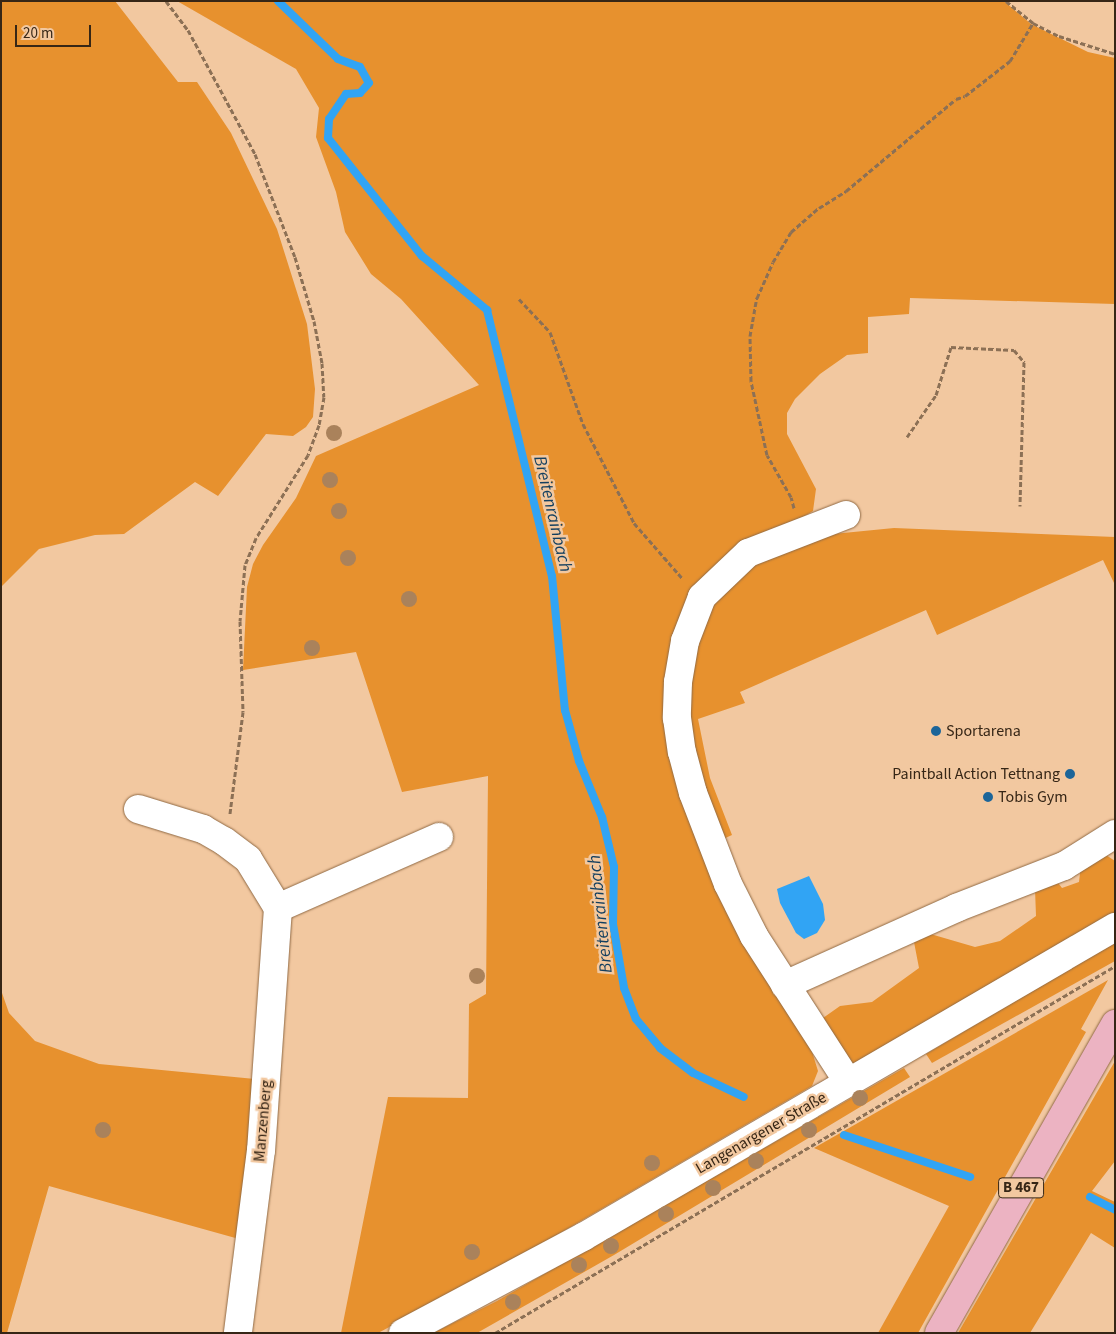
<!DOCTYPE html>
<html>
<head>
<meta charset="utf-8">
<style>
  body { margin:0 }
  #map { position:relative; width:1116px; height:1334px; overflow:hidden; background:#f2c8a0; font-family:"Source Sans 3",sans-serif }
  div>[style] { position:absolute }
  .green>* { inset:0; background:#e7912e }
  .water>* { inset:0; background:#31a4f4 }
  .stream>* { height:8px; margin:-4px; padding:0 4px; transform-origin:4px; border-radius:4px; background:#31a4f4 }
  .path>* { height:3px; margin-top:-1.5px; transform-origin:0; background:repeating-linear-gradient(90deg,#8c7055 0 5px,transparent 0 7.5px) }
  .roads { filter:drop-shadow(0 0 1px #906a45) drop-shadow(0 0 1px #906a45) }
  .minor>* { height:28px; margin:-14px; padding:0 14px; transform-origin:14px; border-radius:14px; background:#fff }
  .major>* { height:28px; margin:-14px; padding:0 14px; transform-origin:14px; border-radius:14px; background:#ecb3c2 }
  .trees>* { width:16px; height:16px; margin:-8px; border-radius:50%; background:#aa825b }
  .dots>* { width:14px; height:14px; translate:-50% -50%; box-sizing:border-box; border:2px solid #f2c8a0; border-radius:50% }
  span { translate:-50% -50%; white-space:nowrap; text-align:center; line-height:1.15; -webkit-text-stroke:5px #f2c8a0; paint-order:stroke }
  .shield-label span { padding:1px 4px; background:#f2c8a0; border:1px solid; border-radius:4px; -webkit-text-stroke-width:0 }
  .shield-label { font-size:15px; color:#362616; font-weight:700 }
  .poi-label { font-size:16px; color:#362616 }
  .left { translate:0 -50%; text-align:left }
  .right { translate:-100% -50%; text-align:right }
  .street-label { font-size:16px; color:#362616 }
  .water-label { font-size:18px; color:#133f5f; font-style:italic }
  .frame { position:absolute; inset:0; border:2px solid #362616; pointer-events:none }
  .scale { position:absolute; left:15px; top:25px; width:76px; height:22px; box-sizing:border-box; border:2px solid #362616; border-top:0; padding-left:6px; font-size:15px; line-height:18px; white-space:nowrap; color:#362616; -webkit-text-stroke:4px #f2c8a0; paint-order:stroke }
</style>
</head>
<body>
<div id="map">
  <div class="green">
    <div style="clip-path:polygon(1px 1px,115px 1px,178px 82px,197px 82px,231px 133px,277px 229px,307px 324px,315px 389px,313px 417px,306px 427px,293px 436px,266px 434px,218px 496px,195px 482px,124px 534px,95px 535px,39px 549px,1px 587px)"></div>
    <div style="clip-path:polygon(177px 1px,1004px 1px,1031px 24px,1088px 52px,1115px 58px,1115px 304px,910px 298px,909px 314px,868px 317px,868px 353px,847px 355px,820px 374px,795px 399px,787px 413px,787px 434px,816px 489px,813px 511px,711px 573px,674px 745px,810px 1045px,818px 1071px,812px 1086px,490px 1274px,378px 1333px,341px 1333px,388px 1097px,468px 1098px,469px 1004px,486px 994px,488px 776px,402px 792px,356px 652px,243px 670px,247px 587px,253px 564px,263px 545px,296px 498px,316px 456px,479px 385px,401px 299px,371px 274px,345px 232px,336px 192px,316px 137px,319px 108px,296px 69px)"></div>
    <div style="clip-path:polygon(894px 528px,1115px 537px,1115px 585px,1103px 560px,937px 635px,926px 610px,740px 692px,745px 703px,698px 719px,710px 778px,732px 835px,721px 840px,684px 724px,689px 649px,724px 584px,752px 564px,823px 535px)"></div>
    <div style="clip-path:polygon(1103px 853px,1115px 861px,1115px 912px,851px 1065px,823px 1018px,840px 1006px,872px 1002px,919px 968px,914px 942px,927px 933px,975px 947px,1000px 941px,1036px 916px,1035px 889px,1055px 879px,1062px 888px,1079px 882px,1081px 865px)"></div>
    <div style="clip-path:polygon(1115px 942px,1115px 961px,932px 1063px,926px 1054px)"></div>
    <div style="clip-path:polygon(1108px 980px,1081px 1029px,1086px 1032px,918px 1333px,878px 1333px,949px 1206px,814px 1148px)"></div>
    <div style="clip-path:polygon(1px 990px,9px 1013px,35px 1041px,99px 1064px,255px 1079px,239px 1239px,49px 1186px,7px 1333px,1px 1333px)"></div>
    <div style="clip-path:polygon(1115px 1061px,1115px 1161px,1092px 1191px,1115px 1202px,1115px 1248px,1091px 1233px,1030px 1333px,958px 1333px)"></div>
    <div style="clip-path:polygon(904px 1068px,910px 1077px,614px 1255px,477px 1333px,433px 1333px,497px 1301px)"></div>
  </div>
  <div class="water">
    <div style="clip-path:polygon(809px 876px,823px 904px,825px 920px,817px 933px,804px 939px,796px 933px,780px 903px,777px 889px)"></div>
  </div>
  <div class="stream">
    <div style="left:278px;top:1px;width:83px;rotate:44deg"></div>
    <div style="left:338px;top:59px;width:23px;rotate:20deg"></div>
    <div style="left:360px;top:67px;width:18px;rotate:61deg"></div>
    <div style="left:369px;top:83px;width:13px;rotate:132deg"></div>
    <div style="left:360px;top:93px;width:14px;rotate:176deg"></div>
    <div style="left:346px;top:94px;width:30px;rotate:124deg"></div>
    <div style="left:329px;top:119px;width:19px;rotate:93deg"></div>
    <div style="left:328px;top:138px;width:151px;rotate:51.5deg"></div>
    <div style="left:422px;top:256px;width:85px;rotate:39.7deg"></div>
    <div style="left:487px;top:310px;width:274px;rotate:76.3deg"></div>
    <div style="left:552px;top:576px;width:135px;rotate:84.5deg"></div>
    <div style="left:565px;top:710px;width:53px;rotate:74.6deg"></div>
    <div style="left:579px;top:761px;width:61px;rotate:67.7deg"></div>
    <div style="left:602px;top:817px;width:51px;rotate:76.5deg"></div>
    <div style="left:614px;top:867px;width:57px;rotate:91deg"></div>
    <div style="left:613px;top:924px;width:65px;rotate:80.2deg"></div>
    <div style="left:624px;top:988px;width:33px;rotate:69deg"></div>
    <div style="left:636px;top:1019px;width:38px;rotate:50deg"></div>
    <div style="left:660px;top:1048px;width:41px;rotate:37.1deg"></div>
    <div style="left:693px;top:1073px;width:56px;rotate:25.2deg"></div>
    <div style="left:844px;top:1135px;width:133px;rotate:18.4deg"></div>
    <div style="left:1090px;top:1197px;width:28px;rotate:27deg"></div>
  </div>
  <div class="path">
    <div style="left:166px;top:1px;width:36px;rotate:53deg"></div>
    <div style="left:188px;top:30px;width:141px;rotate:61.6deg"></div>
    <div style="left:255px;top:154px;width:110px;rotate:68.8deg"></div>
    <div style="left:295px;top:257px;width:67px;rotate:73.5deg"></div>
    <div style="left:314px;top:321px;width:43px;rotate:79.2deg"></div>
    <div style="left:322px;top:363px;width:34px;rotate:87deg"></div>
    <div style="left:324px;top:397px;width:28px;rotate:100deg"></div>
    <div style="left:319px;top:425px;width:32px;rotate:110deg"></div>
    <div style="left:308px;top:455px;width:98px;rotate:122.1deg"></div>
    <div style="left:256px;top:538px;width:29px;rotate:112deg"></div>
    <div style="left:245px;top:565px;width:56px;rotate:95.1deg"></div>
    <div style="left:240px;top:621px;width:91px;rotate:88.1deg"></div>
    <div style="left:243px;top:712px;width:103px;rotate:97.3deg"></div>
    <div style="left:1006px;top:1px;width:35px;rotate:39deg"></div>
    <div style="left:1033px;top:23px;width:29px;rotate:27deg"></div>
    <div style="left:1059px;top:36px;width:59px;rotate:17.8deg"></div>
    <div style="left:519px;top:299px;width:45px;rotate:46.8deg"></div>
    <div style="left:550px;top:332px;width:98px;rotate:70.3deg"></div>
    <div style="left:583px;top:424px;width:111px;rotate:62.7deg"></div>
    <div style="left:634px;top:523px;width:74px;rotate:48.8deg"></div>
    <div style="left:907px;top:437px;width:51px;rotate:-55.4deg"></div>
    <div style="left:936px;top:395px;width:50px;rotate:-72.6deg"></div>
    <div style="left:951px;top:347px;width:63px;rotate:2.7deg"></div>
    <div style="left:1014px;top:350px;width:16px;rotate:50deg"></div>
    <div style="left:1024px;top:362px;width:144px;rotate:91.6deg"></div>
    <div style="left:794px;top:508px;width:11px;rotate:-105deg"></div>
    <div style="left:791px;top:497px;width:48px;rotate:-119.7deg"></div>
    <div style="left:767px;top:455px;width:76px;rotate:-102.2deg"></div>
    <div style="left:751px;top:381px;width:45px;rotate:-91.3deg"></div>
    <div style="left:750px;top:336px;width:39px;rotate:-80deg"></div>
    <div style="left:757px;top:298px;width:39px;rotate:-66deg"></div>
    <div style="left:773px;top:262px;width:35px;rotate:-59deg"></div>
    <div style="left:791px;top:232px;width:37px;rotate:-41deg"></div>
    <div style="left:819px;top:208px;width:32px;rotate:-32deg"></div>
    <div style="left:846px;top:191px;width:143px;rotate:-39.9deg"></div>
    <div style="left:956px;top:99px;width:9px;rotate:-18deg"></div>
    <div style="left:965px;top:96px;width:57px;rotate:-37.9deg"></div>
    <div style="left:1010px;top:61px;width:44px;rotate:-58.8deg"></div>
    <div style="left:495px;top:1333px;width:720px;rotate:-30.62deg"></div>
  </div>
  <div class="roads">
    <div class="minor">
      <div style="left:846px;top:515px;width:105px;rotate:158.8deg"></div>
      <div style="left:748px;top:553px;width:64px;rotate:136.3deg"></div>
      <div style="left:702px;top:597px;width:47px;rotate:111.1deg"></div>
      <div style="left:685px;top:641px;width:42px;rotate:99.7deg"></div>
      <div style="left:678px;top:682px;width:36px;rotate:92deg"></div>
      <div style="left:677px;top:718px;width:34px;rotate:82deg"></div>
      <div style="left:682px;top:752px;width:42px;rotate:75deg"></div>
      <div style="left:693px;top:793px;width:97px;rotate:69deg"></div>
      <div style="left:728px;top:884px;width:58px;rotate:63.4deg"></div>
      <div style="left:754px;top:936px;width:174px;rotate:57.2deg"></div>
      <div style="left:138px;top:809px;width:68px;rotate:17.1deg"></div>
      <div style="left:203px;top:829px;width:24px;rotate:30deg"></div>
      <div style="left:224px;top:841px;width:30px;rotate:37deg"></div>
      <div style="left:248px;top:859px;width:57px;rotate:58.5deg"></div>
      <div style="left:278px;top:908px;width:243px;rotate:94deg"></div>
      <div style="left:261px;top:1150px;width:184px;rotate:97.2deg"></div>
      <div style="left:278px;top:908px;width:176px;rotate:-23.8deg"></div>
      <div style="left:785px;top:985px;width:188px;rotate:-24.2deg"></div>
      <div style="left:956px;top:908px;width:116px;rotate:-21.3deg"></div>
      <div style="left:1064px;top:866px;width:60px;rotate:-32.1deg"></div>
      <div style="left:403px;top:1333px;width:204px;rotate:-28.1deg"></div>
      <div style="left:583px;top:1237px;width:616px;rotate:-30.23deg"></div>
    </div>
    <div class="major">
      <div style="left:939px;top:1333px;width:356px;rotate:-60.3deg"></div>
    </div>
  </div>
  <div class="trees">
    <div style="left:334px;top:433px"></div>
    <div style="left:330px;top:480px"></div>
    <div style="left:339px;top:511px"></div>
    <div style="left:348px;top:558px"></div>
    <div style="left:409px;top:599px"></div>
    <div style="left:312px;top:648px"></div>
    <div style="left:477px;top:976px"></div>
    <div style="left:860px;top:1098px"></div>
    <div style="left:103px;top:1130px"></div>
    <div style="left:809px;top:1130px"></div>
    <div style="left:756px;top:1161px"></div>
    <div style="left:652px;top:1163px"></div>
    <div style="left:713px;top:1188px"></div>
    <div style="left:666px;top:1214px"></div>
    <div style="left:611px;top:1246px"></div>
    <div style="left:472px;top:1252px"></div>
    <div style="left:579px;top:1265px"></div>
    <div style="left:513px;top:1302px"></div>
  </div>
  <div class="dots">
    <div style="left:936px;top:731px;background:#1c6599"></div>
    <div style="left:1070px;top:774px;background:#1c6599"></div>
    <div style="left:988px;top:797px;background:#1c6599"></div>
  </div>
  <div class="shield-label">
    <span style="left:1021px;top:1188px">B 467</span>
  </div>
  <div class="poi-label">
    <span class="left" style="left:946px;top:731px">Sportarena</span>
    <span class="right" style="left:1060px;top:774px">Paintball Action Tettnang</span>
    <span class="left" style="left:998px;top:797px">Tobis Gym</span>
  </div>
  <div class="street-label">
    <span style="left:263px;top:1121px;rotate:-85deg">Manzenberg</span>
    <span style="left:761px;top:1133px;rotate:-30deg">Langenargener Straße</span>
  </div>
  <div class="water-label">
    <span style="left:552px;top:514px;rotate:77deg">Breitenrainbach</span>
    <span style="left:601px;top:914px;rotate:-96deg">Breitenrainbach</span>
  </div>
  <div class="frame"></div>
  <div class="scale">20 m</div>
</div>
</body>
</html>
